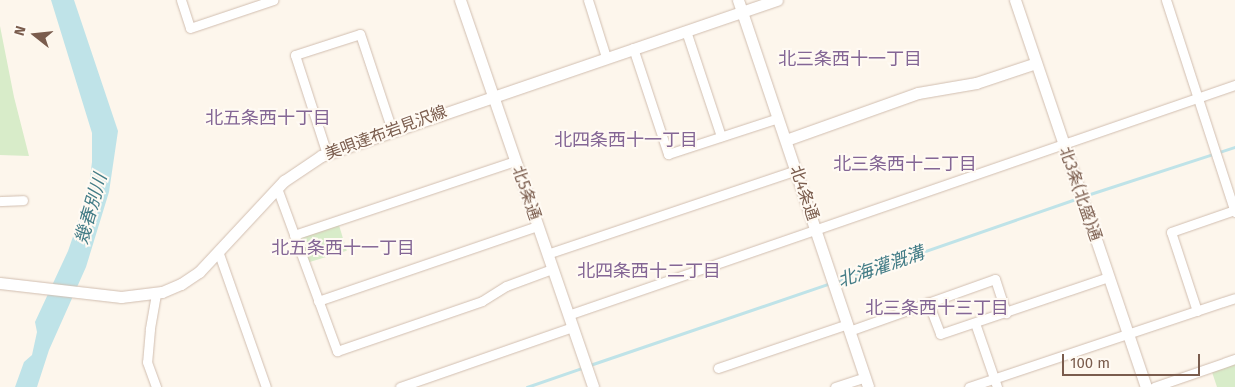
<!DOCTYPE html>
<html>
<head>
<meta charset="utf-8">
<style>
  body { margin:0 }
  #map { position:relative; width:1235px; height:387px; overflow:hidden; background:#fdf6ec; font-family:"Fira Sans","Noto Sans JP",sans-serif }
  div>[style] { position:absolute }
  .green>* { inset:0; background:#d8ecc9; transform-origin:0 0 }
  .water>* { inset:0; background:#bfe3e8 }
  .stream>* { height:2.5px; margin:-1.25px; padding:0 1.25px; transform-origin:1.25px; border-radius:1.25px; background:#bfe3e8 }
  .roads { filter:drop-shadow(0 0 1px #d1beb0) drop-shadow(0 0 1px #d1beb0) }
  .street>* { height:9px; margin:-4.5px; padding:0 4.5px; transform-origin:4.5px; border-radius:4.5px; background:#fff }
  .secondary>* { height:11px; margin:-5.5px; padding:0 5.5px; transform-origin:5.5px; border-radius:5.5px; background:#fff }
  span { translate:-50% -50%; white-space:nowrap; text-align:center; line-height:1.15; -webkit-text-stroke:4px #fffaf3; paint-order:stroke }
  .street-label { font-size:16px; color:#7a5c4d }
  .neighbourhood-label { font-size:18px; color:#846695 }
  .water-label { font-size:18px; color:#437c86; font-style:italic }
  .north { position:absolute; left:10px; top:10px; width:50px; height:50px; -webkit-text-stroke:4px #fffaf3; paint-order:stroke; rotate:286deg; font-size:14px; font-weight:700; line-height:20px; text-align:center; color:#7a5c4d }
  .north::after { content:''; display:block; margin:auto; width:18px; height:22px; background:#7a5c4d; clip-path:polygon(50% 0,100% 100%,50% 72%,0 100%) }
  .scale { position:absolute; left:1062px; top:354px; width:138px; height:22px; box-sizing:border-box; border:2px solid #7a5c4d; border-top:0; padding-left:6px; font-size:15px; line-height:18px; white-space:nowrap; color:#7a5c4d; -webkit-text-stroke:4px #fffaf3; paint-order:stroke }
</style>
</head>
<body>
<div id="map">
  <div class="green">
    <div style="clip-path:polygon(0 26px,14px 97px,29px 156px,0 155px)"></div>
    <div style="left:338px;top:222px;width:30px;height:44px;rotate:73deg"></div>
    <div style="clip-path:polygon(1235px 364px,1235px 387px,1217px 387px,1212px 372px)"></div>
  </div>
  <div class="water">
    <div style="clip-path:polygon(51px 0,74px 0,118px 131px,109px 192px,86px 267px,49px 350px,37px 387px,15px 387px,24px 362px,32px 355px,37px 332px,35px 322px,68px 251px,88px 193px,92px 162px,92px 133px)"></div>
  </div>
  <div class="stream">
    <div style="left:1084px;top:196px;width:159px;rotate:-18deg"></div>
    <div style="left:836px;top:282px;width:257px;rotate:-19.1deg"></div>
    <div style="left:590px;top:365px;width:255px;rotate:-18.8deg"></div>
    <div style="left:527px;top:387px;width:58px;rotate:-19.1deg"></div>
  </div>
  <div class="roads">
    <div class="street">
      <div style="left:181px;top:0;width:29px;rotate:72deg"></div>
      <div style="left:190px;top:28px;width:88px;rotate:-18.6deg"></div>
      <div style="left:588px;top:0;width:60px;rotate:72.5deg"></div>
      <div style="left:1166px;top:0;width:223px;rotate:72deg"></div>
      <div style="left:686px;top:31px;width:111px;rotate:71.6deg"></div>
      <div style="left:633px;top:48px;width:112px;rotate:71.7deg"></div>
      <div style="left:668px;top:154px;width:116px;rotate:-18.1deg"></div>
      <div style="left:327px;top:154px;width:104px;rotate:-107.9deg"></div>
      <div style="left:295px;top:55px;width:68px;rotate:-17.9deg"></div>
      <div style="left:360px;top:34px;width:101px;rotate:71.6deg"></div>
      <div style="left:277px;top:188px;width:174px;rotate:69.8deg"></div>
      <div style="left:337px;top:351px;width:153px;rotate:-19deg"></div>
      <div style="left:482px;top:301px;width:28px;rotate:-32deg"></div>
      <div style="left:506px;top:286px;width:49px;rotate:-20.3deg"></div>
      <div style="left:0;top:201px;width:23px;rotate:-2deg"></div>
      <div style="left:294px;top:235px;width:233px;rotate:-18.5deg"></div>
      <div style="left:218px;top:251px;width:144px;rotate:70.6deg"></div>
      <div style="left:547px;top:254px;width:263px;rotate:-18.6deg"></div>
      <div style="left:156px;top:294px;width:36px;rotate:100deg"></div>
      <div style="left:150px;top:329px;width:33px;rotate:95deg"></div>
      <div style="left:147px;top:362px;width:27px;rotate:70deg"></div>
      <div style="left:318px;top:301px;width:231px;rotate:-18.9deg"></div>
      <div style="left:928px;top:302px;width:34px;rotate:69deg"></div>
      <div style="left:940px;top:334px;width:177px;rotate:-18.7deg"></div>
      <div style="left:1197px;top:311px;width:83px;rotate:-108.2deg"></div>
      <div style="left:1171px;top:232px;width:68px;rotate:-19deg"></div>
      <div style="left:568px;top:315px;width:706px;rotate:-19.03deg"></div>
      <div style="left:975px;top:323px;width:68px;rotate:71deg"></div>
      <div style="left:849px;top:331px;width:155px;rotate:-19.6deg"></div>
      <div style="left:995px;top:279px;width:36px;rotate:72deg"></div>
      <div style="left:718px;top:368px;width:137px;rotate:-18.7deg"></div>
      <div style="left:400px;top:387px;width:182px;rotate:-19.2deg"></div>
      <div style="left:835px;top:387px;width:32px;rotate:-18deg"></div>
      <div style="left:969px;top:387px;width:280px;rotate:-18.5deg"></div>
      <div style="left:1154px;top:387px;width:86px;rotate:-19.1deg"></div>
    </div>
    <div class="secondary">
      <div style="left:460px;top:0;width:409px;rotate:71deg"></div>
      <div style="left:738px;top:0;width:408px;rotate:71.4deg"></div>
      <div style="left:1015px;top:0;width:409px;rotate:71.3deg"></div>
      <div style="left:786px;top:140px;width:140px;rotate:-19.6deg"></div>
      <div style="left:918px;top:93px;width:59px;rotate:-9.8deg"></div>
      <div style="left:976px;top:83px;width:63px;rotate:-18.4deg"></div>
      <div style="left:0;top:283px;width:122px;rotate:6.6deg"></div>
      <div style="left:121px;top:297px;width:41px;rotate:-7deg"></div>
      <div style="left:162px;top:292px;width:21px;rotate:-23deg"></div>
      <div style="left:181px;top:284px;width:22px;rotate:-34deg"></div>
      <div style="left:199px;top:272px;width:125px;rotate:-47deg"></div>
      <div style="left:284px;top:181px;width:45px;rotate:-34deg"></div>
      <div style="left:321px;top:156px;width:482px;rotate:-18.9deg"></div>
    </div>
  </div>
  <div class="street-label">
    <span style="left:386px;top:133px;rotate:-20deg">美唄達布岩見沢線</span>
    <span style="left:526px;top:193px;rotate:71deg">北5条通</span>
    <span style="left:804px;top:193px;rotate:71deg">北4条通</span>
    <span style="left:1080px;top:194px;rotate:71deg">北3条(北盛)通</span>
  </div>
  <div class="neighbourhood-label">
    <span style="left:850px;top:59px">北三条西十一丁目</span>
    <span style="left:268px;top:118px">北五条西十丁目</span>
    <span style="left:626px;top:140px">北四条西十一丁目</span>
    <span style="left:905px;top:164px">北三条西十二丁目</span>
    <span style="left:343px;top:248px">北五条西十一丁目</span>
    <span style="left:649px;top:271px">北四条西十二丁目</span>
    <span style="left:937px;top:308px">北三条西十三丁目</span>
  </div>
  <div class="water-label">
    <span style="left:91px;top:209px;rotate:-74deg">幾春別川</span>
    <span style="left:881px;top:267px;rotate:-19deg">北海灌漑溝</span>
  </div>
  <div class="north">N</div>
  <div class="scale">100 m</div>
</div>
</body>
</html>
